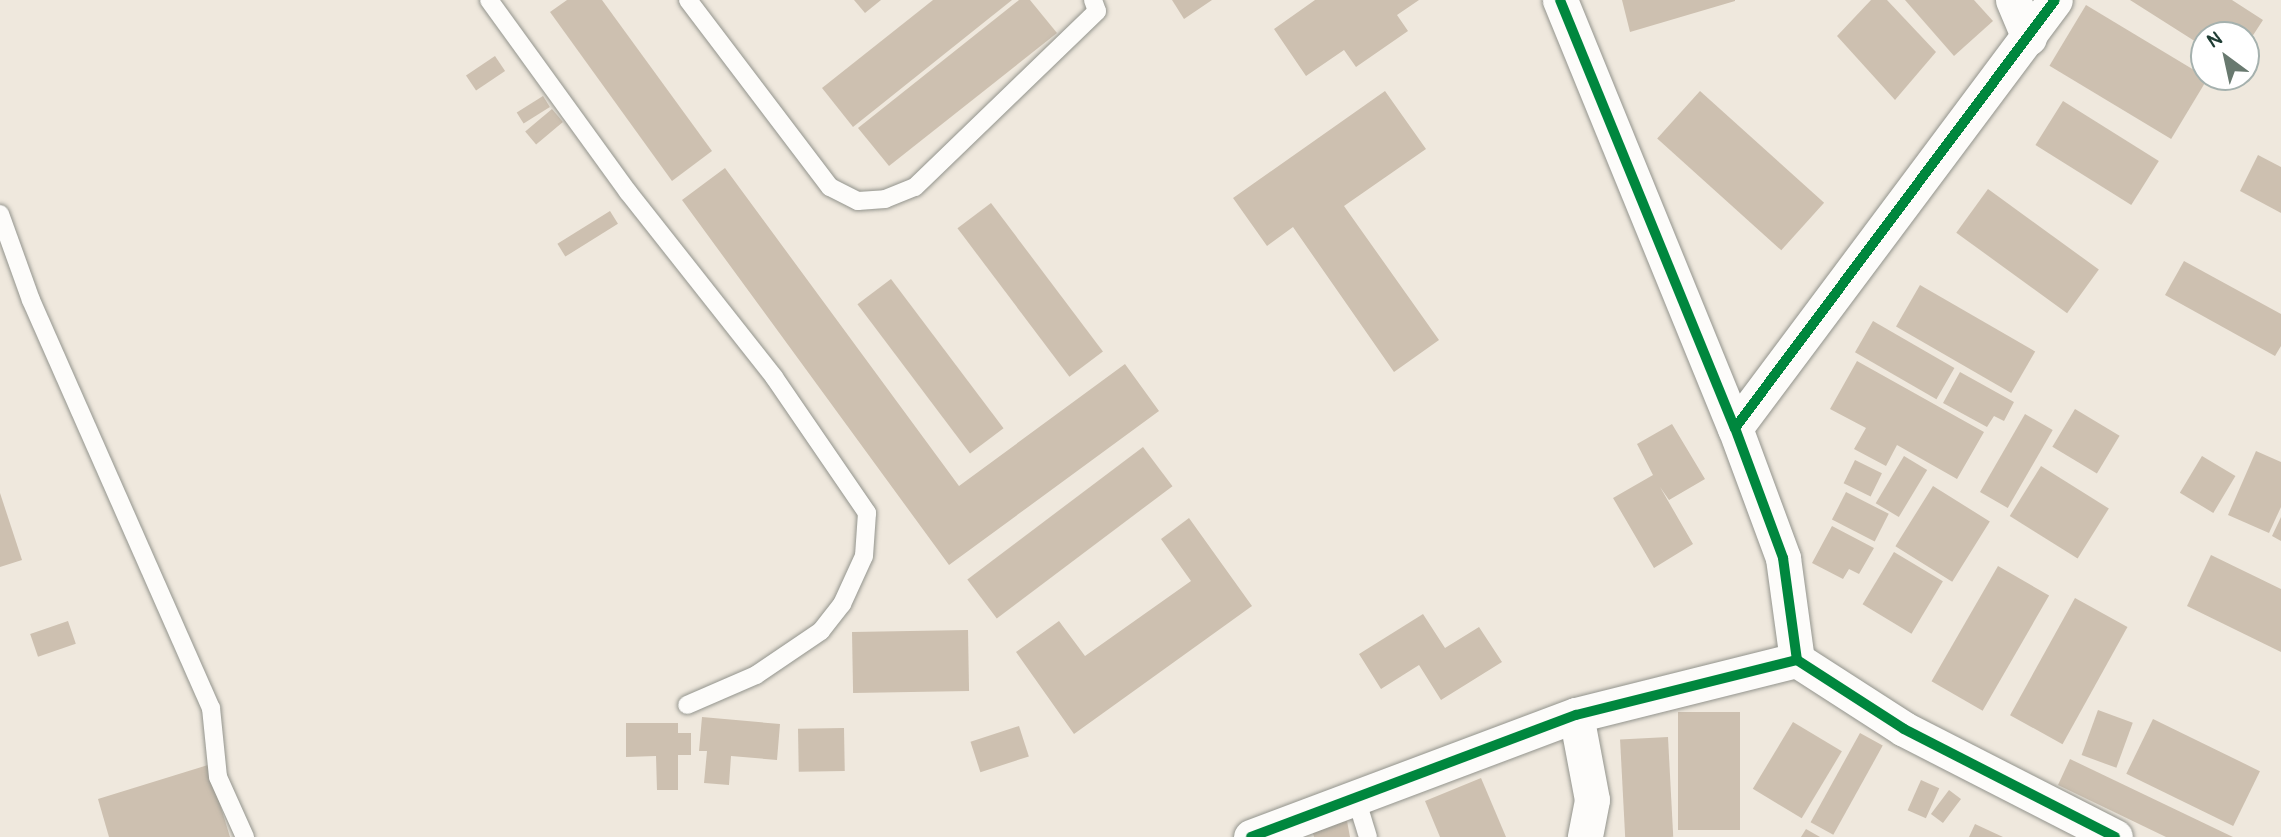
<!DOCTYPE html>
<html>
<head>
<meta charset="utf-8">
<style>
  body { margin:0 }
  #map { position:relative; width:2281px; height:837px; overflow:hidden; background:#efe8dd; font-family:Pangolin,sans-serif }
  div>[style] { position:absolute }
  .building>* { inset:0; background:#cdc0b0; transform-origin:0 0 }
  .roads { filter:drop-shadow(0 0 2px #93948d) drop-shadow(0 0 2px #93948d) }
  .service>* { height:18px; margin:-9px; padding:0 9px; transform-origin:9px; border-radius:9px; background:#fdfcfa }
  .minor>* { height:35px; margin:-17.5px; padding:0 17.5px; transform-origin:17.5px; border-radius:17.5px; background:#fdfcfa }
  .cycleway>* { height:10px; margin:-5px; padding:0 5px; transform-origin:5px; border-radius:5px; background:#00873e }
  span { translate:-50% -50%; white-space:nowrap; text-align:center; line-height:1.15; -webkit-text-stroke:6px #fff; paint-order:stroke }
  .north { position:absolute; left:2190px; top:21px; width:70px; height:70px; box-sizing:border-box; background:#fff; border:2px solid #a5b1ae; border-radius:50%; rotate:327deg; font-size:19px; font-weight:700; line-height:28px; text-align:center; color:#1f3d34 }
  .north::after { content:''; display:block; margin:auto; width:24px; height:32px; background:#68796f; clip-path:polygon(50% 0,100% 100%,50% 72%,0 100%) }
</style>
</head>
<body>
<div id="map">
  <div class="building">
    <div style="clip-path:polygon(567px 0,602px 0,712px 151px,672px 181px,550px 12px)"></div>
    <div style="clip-path:polygon(854px 0,881px 0,865px 13px)"></div>
    <div style="clip-path:polygon(933px 0,1012px 0,853px 127px,822px 88px)"></div>
    <div style="clip-path:polygon(1019px 0,1030px 0,1057px 33px,889px 166px,858px 128px)"></div>
    <div style="clip-path:polygon(1172px 0,1212px 0,1184px 19px)"></div>
    <div style="clip-path:polygon(1315px 0,1419px 0,1397px 15px,1408px 31px,1356px 67px,1344px 50px,1306px 76px,1274px 29px)"></div>
    <div style="clip-path:polygon(1622px 0,1735px 0,1735px 1px,1630px 32px)"></div>
    <div style="clip-path:polygon(1871px 0,1887px 0,1936px 52px,1895px 100px,1837px 36px)"></div>
    <div style="clip-path:polygon(1905px 0,1974px 0,1993px 21px,1954px 56px)"></div>
    <div style="clip-path:polygon(2130px 0,2232px 0,2263px 20px,2246px 46px,2246px 35px,2204px 35px,2204px 47px)"></div>
    <div style="left:2086px;top:5px;width:142px;height:71px;rotate:31deg"></div>
    <div style="left:495px;top:56px;width:18px;height:35px;rotate:56deg"></div>
    <div style="clip-path:polygon(1385px 91px,1426px 149px,1344px 206px,1439px 340px,1394px 372px,1293px 227px,1267px 246px,1233px 198px)"></div>
    <div style="left:1700px;top:91px;width:167px;height:64px;rotate:42deg"></div>
    <div style="left:543px;top:96px;width:13px;height:31px;rotate:58deg"></div>
    <div style="left:2063px;top:101px;width:113px;height:52px;rotate:32deg"></div>
    <div style="left:552px;top:109px;width:17px;height:35px;rotate:50deg"></div>
    <div style="clip-path:polygon(2258px 155px,2281px 167px,2281px 213px,2240px 191px)"></div>
    <div style="clip-path:polygon(725px 168px,959px 486px,1125px 364px,1159px 411px,949px 565px,682px 200px)"></div>
    <div style="left:1988px;top:189px;width:137px;height:54px;rotate:36deg"></div>
    <div style="left:991px;top:203px;width:186px;height:42px;rotate:53deg"></div>
    <div style="left:610px;top:211px;width:15px;height:62px;rotate:58deg"></div>
    <div style="clip-path:polygon(2184px 261px,2281px 314px,2281px 346px,2275px 356px,2165px 295px)"></div>
    <div style="left:891px;top:279px;width:187px;height:42px;rotate:53deg"></div>
    <div style="left:1920px;top:285px;width:133px;height:48px;rotate:30deg"></div>
    <div style="left:1873px;top:321px;width:94px;height:36px;rotate:30deg"></div>
    <div style="clip-path:polygon(1857px 361px,1984px 432px,1957px 479px,1897px 445px,1886px 466px,1854px 449px,1866px 428px,1830px 409px)"></div>
    <div style="clip-path:polygon(1960px 372px,2014px 402px,2004px 421px,1994px 416px,1987px 427px,1943px 403px)"></div>
    <div style="left:2075px;top:409px;width:52px;height:44px;rotate:31deg"></div>
    <div style="left:2025px;top:414px;width:32px;height:90px;rotate:30deg"></div>
    <div style="clip-path:polygon(1672px 424px,1705px 479px,1669px 500px,1660px 487px,1693px 544px,1654px 568px,1613px 498px,1653px 475px,1637px 444px)"></div>
    <div style="left:1143px;top:447px;width:49px;height:220px;rotate:53deg"></div>
    <div style="clip-path:polygon(2256px 451px,2281px 462px,2281px 507px,2269px 533px,2228px 515px)"></div>
    <div style="left:1904px;top:456px;width:27px;height:55px;rotate:31deg"></div>
    <div style="left:2202px;top:456px;width:39px;height:43px;rotate:31deg"></div>
    <div style="left:1855px;top:460px;width:30px;height:26px;rotate:26deg"></div>
    <div style="left:2041px;top:466px;width:80px;height:59px;rotate:32deg"></div>
    <div style="left:1933px;top:486px;width:67px;height:71px;rotate:32deg"></div>
    <div style="left:1846px;top:492px;width:48px;height:31px;rotate:27deg"></div>
    <div style="clip-path:polygon(0 493px,22px 560px,0 567px)"></div>
    <div style="clip-path:polygon(2281px 517px,2281px 541px,2272px 536px)"></div>
    <div style="clip-path:polygon(1189px 518px,1252px 606px,1074px 734px,1016px 652px,1059px 621px,1085px 656px,1191px 581px,1161px 539px)"></div>
    <div style="clip-path:polygon(1832px 526px,1874px 548px,1859px 574px,1849px 569px,1843px 579px,1812px 563px)"></div>
    <div style="left:1894px;top:552px;width:57px;height:61px;rotate:31deg"></div>
    <div style="clip-path:polygon(2211px 555px,2281px 589px,2281px 652px,2187px 606px)"></div>
    <div style="left:1998px;top:566px;width:59px;height:133px;rotate:30deg"></div>
    <div style="left:2075px;top:598px;width:60px;height:134px;rotate:29deg"></div>
    <div style="clip-path:polygon(1423px 614px,1445px 648px,1479px 627px,1502px 662px,1441px 700px,1419px 665px,1381px 689px,1359px 654px)"></div>
    <div style="left:68px;top:621px;width:24px;height:40px;rotate:71deg"></div>
    <div style="left:968px;top:630px;width:61px;height:116px;rotate:89deg"></div>
    <div style="left:2098px;top:710px;width:37px;height:48px;rotate:20deg"></div>
    <div style="left:1678px;top:712px;width:62px;height:118px"></div>
    <div style="clip-path:polygon(702px 717px,780px 724px,777px 760px,731px 756px,729px 785px,704px 783px,707px 751px,699px 751px)"></div>
    <div style="left:2153px;top:719px;width:119px;height:61px;rotate:26deg"></div>
    <div style="left:1793px;top:722px;width:57px;height:78px;rotate:31deg"></div>
    <div style="clip-path:polygon(626px 723px,678px 723px,678px 733px,691px 733px,691px 755px,678px 755px,678px 790px,657px 790px,656px 756px,626px 757px)"></div>
    <div style="left:1019px;top:726px;width:32px;height:51px;rotate:72deg"></div>
    <div style="left:844px;top:728px;width:43px;height:46px;rotate:89deg"></div>
    <div style="left:1860px;top:733px;width:26px;height:102px;rotate:29deg"></div>
    <div style="left:1668px;top:737px;width:100px;height:48px;rotate:87deg"></div>
    <div style="clip-path:polygon(2070px 759px,2233px 837px,2166px 837px,2058px 785px)"></div>
    <div style="clip-path:polygon(208px 765px,230px 837px,109px 837px,98px 799px)"></div>
    <div style="clip-path:polygon(1481px 778px,1506px 837px,1440px 837px,1425px 801px)"></div>
    <div style="left:1921px;top:780px;width:20px;height:33px;rotate:24deg"></div>
    <div style="left:1949px;top:790px;width:15px;height:30px;rotate:37deg"></div>
    <div style="clip-path:polygon(1347px 821px,1350px 837px,1314px 837px,1312px 829px)"></div>
    <div style="clip-path:polygon(1975px 824px,2003px 837px,1969px 837px)"></div>
    <div style="clip-path:polygon(1806px 829px,1820px 837px,1801px 837px)"></div>
  </div>
  <div class="roads">
    <div class="service">
      <div style="left:489px;top:0;width:237px;rotate:54.1deg"></div>
      <div style="left:628px;top:192px;width:236px;rotate:51.7deg"></div>
      <div style="left:774px;top:377px;width:165px;rotate:55.6deg"></div>
      <div style="left:867px;top:513px;width:43px;rotate:94deg"></div>
      <div style="left:864px;top:556px;width:53px;rotate:114.6deg"></div>
      <div style="left:842px;top:604px;width:34px;rotate:128deg"></div>
      <div style="left:821px;top:631px;width:78px;rotate:145.9deg"></div>
      <div style="left:756px;top:675px;width:75px;rotate:156.5deg"></div>
      <div style="left:688px;top:0;width:235px;rotate:52.8deg"></div>
      <div style="left:830px;top:187px;width:31px;rotate:27deg"></div>
      <div style="left:858px;top:201px;width:27px;rotate:-4deg"></div>
      <div style="left:885px;top:199px;width:32px;rotate:-22deg"></div>
      <div style="left:915px;top:187px;width:253px;rotate:-44deg"></div>
      <div style="left:1097px;top:11px;width:12px;rotate:-110deg"></div>
      <div style="left:0;top:214px;width:91px;rotate:70.2deg"></div>
      <div style="left:31px;top:300px;width:446px;rotate:66.2deg"></div>
      <div style="left:211px;top:708px;width:69px;rotate:84.2deg"></div>
      <div style="left:218px;top:777px;width:66px;rotate:65.8deg"></div>
      <div style="left:1356px;top:798px;width:41px;rotate:72.9deg"></div>
    </div>
    <div class="minor">
      <div style="left:1560px;top:0;width:462px;rotate:67.8deg"></div>
      <div style="left:1735px;top:428px;width:139px;rotate:69.7deg"></div>
      <div style="left:1783px;top:558px;width:103px;rotate:82.2deg"></div>
      <div style="left:2013px;top:0;width:41px;rotate:67.2deg"></div>
      <div style="left:1735px;top:428px;width:534px;rotate:-53.22deg"></div>
      <div style="left:1576px;top:715px;width:86px;rotate:79.3deg"></div>
      <div style="left:1592px;top:800px;width:38px;rotate:101deg"></div>
      <div style="left:1251px;top:837px;width:347px;rotate:-20.6deg"></div>
      <div style="left:1576px;top:715px;width:228px;rotate:-14deg"></div>
      <div style="left:1797px;top:660px;width:127px;rotate:32.8deg"></div>
      <div style="left:1904px;top:729px;width:237px;rotate:27.1deg"></div>
    </div>
  </div>
  <div class="cycleway">
    <div style="left:1560px;top:0;width:462px;rotate:67.8deg"></div>
    <div style="left:1735px;top:428px;width:139px;rotate:69.7deg"></div>
    <div style="left:1783px;top:558px;width:103px;rotate:82.2deg"></div>
    <div style="left:1735px;top:428px;width:534px;rotate:-53.22deg"></div>
    <div style="left:1251px;top:837px;width:347px;rotate:-20.6deg"></div>
    <div style="left:1576px;top:715px;width:228px;rotate:-14deg"></div>
    <div style="left:1797px;top:660px;width:127px;rotate:32.8deg"></div>
    <div style="left:1904px;top:729px;width:237px;rotate:27.1deg"></div>
  </div>
  <div class="north">N</div>
</div>
</body>
</html>
